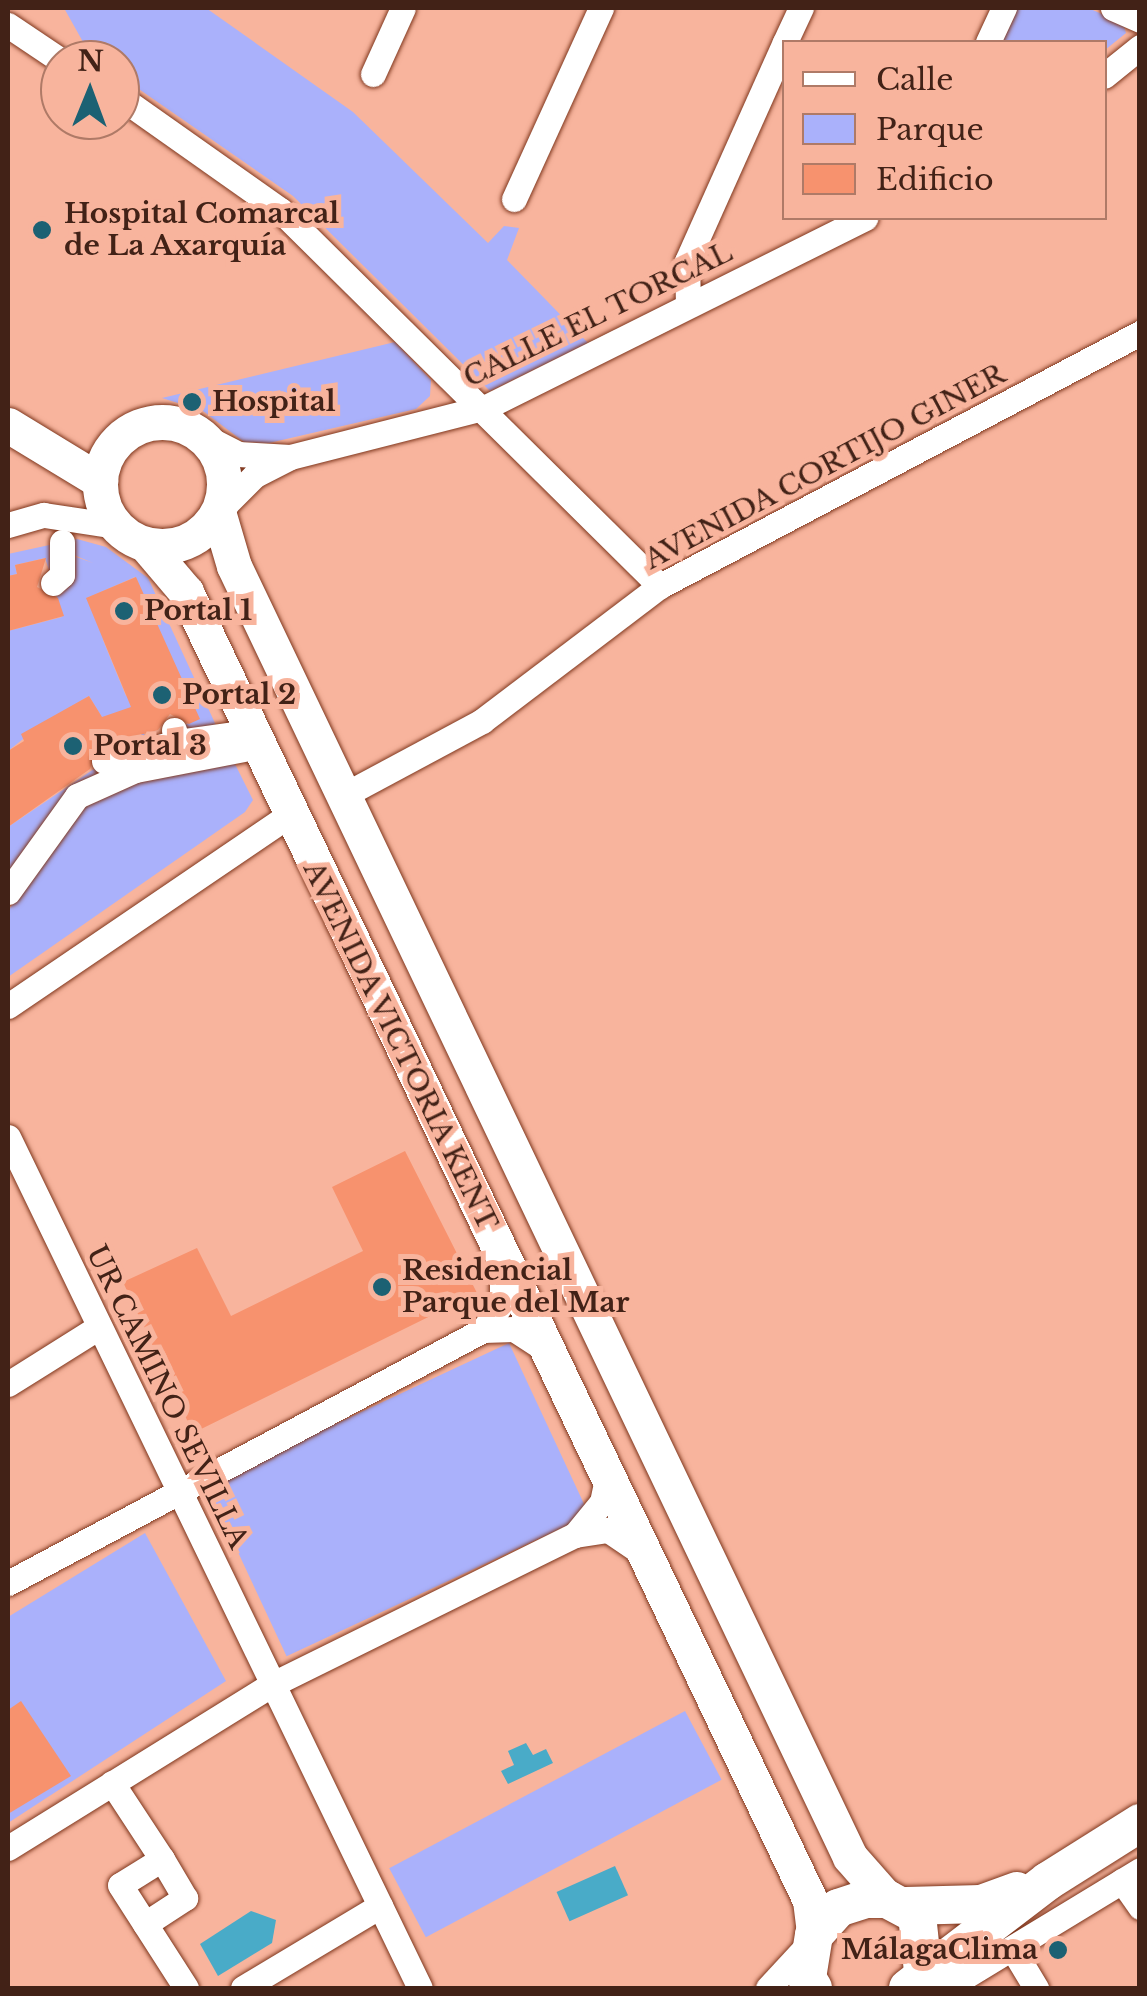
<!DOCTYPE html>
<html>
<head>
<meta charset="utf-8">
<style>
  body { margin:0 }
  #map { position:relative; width:1147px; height:1996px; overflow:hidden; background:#f8b49d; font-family:"Libre Baskerville",serif }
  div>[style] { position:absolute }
  .green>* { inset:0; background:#aab1fb; transform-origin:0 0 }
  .water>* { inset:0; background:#49abc8; transform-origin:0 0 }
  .building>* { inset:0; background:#f7926e }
  .roads { filter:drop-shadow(0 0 2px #7f371d) drop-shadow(0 0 2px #7f371d) }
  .street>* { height:25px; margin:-12.5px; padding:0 12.5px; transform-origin:12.5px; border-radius:12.5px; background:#fff }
  .secondary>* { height:35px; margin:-17.5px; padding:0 17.5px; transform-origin:17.5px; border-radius:17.5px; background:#fff }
  .secondary>.ring { margin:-17.5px; padding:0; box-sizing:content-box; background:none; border:35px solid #fff; border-radius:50% }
  .primary>* { height:38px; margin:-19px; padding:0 19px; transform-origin:19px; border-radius:19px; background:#fff }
  .dots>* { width:28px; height:28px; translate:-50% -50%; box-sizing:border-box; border:5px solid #f8b49d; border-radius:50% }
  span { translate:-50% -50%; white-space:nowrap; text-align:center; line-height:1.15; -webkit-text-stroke:10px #f8b49d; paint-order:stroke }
  .poi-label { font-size:28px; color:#422217; font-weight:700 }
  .left { translate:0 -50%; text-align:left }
  .right { translate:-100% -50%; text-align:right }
  .street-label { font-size:28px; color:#422217 }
  .frame { position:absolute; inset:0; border:10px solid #422217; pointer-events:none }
  .legend { position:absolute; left:782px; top:40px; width:325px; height:180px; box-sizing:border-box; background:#f8b49d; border:2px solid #af7a67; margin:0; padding:12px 18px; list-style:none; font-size:30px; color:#422217 }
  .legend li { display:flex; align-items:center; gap:20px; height:50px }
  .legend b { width:50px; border:2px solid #af7a67 }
  .north { position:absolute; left:40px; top:40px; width:100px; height:100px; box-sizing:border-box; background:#f8b49d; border:2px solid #af7a67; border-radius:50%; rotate:1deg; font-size:28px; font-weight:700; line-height:40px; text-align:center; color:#422217 }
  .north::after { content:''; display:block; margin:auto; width:35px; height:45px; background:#1c6173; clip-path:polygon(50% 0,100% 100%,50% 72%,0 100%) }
</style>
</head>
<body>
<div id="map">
  <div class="green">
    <div style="clip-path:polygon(64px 8px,206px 8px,353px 112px,488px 243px,504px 226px,519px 228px,507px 260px,588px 343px,490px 391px,293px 196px,120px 76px,120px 60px,92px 58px)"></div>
    <div style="clip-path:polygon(1017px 8px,1088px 8px,1123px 23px,1126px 33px,1105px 50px,1104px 42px,1001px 42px)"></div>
    <div style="clip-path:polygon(395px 342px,431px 380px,430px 396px,416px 409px,269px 443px,244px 442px,203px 411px,162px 398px)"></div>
    <div style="clip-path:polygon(evenodd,77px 539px,106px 547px,148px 578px,226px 747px,133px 762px,101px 775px,29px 843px,8px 881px,8px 827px,122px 750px,89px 696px,60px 713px,65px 722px,54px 729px,47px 720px,8px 751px,8px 631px,62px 617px,55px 590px,65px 583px,65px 553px,93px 563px,62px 550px,51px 576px,45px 558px,15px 565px,17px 574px,8px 576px,8px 554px,77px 539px,135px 577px,199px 719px,147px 740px,131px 708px,140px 704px,134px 693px,126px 696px,103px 640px,111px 635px,87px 598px,135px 577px)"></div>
    <div style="clip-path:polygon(232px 758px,253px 800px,245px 812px,8px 977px,8px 911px,78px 809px,136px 776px)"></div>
    <div style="left:509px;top:1343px;width:190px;height:334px;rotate:65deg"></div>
    <div style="clip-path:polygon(145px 1533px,226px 1681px,8px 1823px,8px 1617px)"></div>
    <div style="left:685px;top:1711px;width:78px;height:335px;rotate:62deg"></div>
  </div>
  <div class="water">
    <div style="clip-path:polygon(526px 1743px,533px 1755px,546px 1749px,553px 1763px,508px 1784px,501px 1771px,514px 1765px,508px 1751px)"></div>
    <div style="left:615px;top:1866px;width:32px;height:64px;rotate:66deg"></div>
    <div style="clip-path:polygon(251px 1911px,276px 1920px,272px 1943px,218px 1976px,200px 1944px)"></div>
  </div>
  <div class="building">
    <div style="clip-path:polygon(46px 558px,37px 587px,58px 598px,64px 616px,8px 631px,8px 576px,17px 574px,15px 565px)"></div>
    <div style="clip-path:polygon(136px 577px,200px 719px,189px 724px,170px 714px,158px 730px,99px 746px,90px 769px,8px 827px,8px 751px,24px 741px,21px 734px,89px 696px,102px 717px,131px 707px,86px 598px)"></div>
    <div style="clip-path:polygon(405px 1151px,477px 1293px,193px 1433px,123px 1282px,197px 1248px,231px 1316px,363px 1251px,332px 1187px)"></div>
    <div style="clip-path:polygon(21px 1701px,71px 1776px,8px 1814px,8px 1710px)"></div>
  </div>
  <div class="roads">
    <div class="street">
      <div style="left:1113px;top:8px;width:30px;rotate:24deg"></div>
      <div style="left:8px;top:25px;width:63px;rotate:33.9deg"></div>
      <div style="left:785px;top:42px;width:38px;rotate:-65deg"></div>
      <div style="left:988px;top:42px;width:38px;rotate:-65deg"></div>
      <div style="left:373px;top:74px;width:72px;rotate:-65.6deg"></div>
      <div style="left:1104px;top:76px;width:46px;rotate:-38.9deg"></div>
      <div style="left:120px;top:97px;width:196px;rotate:35.2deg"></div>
      <div style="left:280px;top:210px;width:535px;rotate:44.7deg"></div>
      <div style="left:514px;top:199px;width:210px;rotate:-65.5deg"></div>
      <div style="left:688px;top:305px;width:44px;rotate:-91.3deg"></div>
      <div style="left:687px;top:261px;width:238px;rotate:-65.9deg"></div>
      <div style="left:207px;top:438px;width:35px;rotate:27deg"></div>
      <div style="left:238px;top:454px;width:52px;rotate:3.3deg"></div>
      <div style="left:222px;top:508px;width:47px;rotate:-45deg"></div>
      <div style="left:255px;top:475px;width:39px;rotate:-27deg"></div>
      <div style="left:290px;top:457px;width:202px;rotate:-14.3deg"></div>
      <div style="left:486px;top:407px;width:424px;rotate:-26.5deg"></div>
      <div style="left:8px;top:525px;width:37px;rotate:-16deg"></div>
      <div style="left:44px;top:515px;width:74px;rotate:8.6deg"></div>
      <div style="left:53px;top:583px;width:12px;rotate:-42deg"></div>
      <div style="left:62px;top:575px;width:33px;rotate:-90deg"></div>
      <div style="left:174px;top:730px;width:13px;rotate:72deg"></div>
      <div style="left:178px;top:742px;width:72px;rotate:-8deg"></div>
      <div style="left:104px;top:761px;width:76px;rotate:-14.4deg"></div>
      <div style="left:344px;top:795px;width:157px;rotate:-28.2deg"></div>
      <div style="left:482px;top:721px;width:223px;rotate:-37.2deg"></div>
      <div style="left:660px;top:586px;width:543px;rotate:-27.79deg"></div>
      <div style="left:8px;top:892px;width:118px;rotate:-54.3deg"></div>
      <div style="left:77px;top:796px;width:64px;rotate:-24.1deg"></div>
      <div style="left:135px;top:770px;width:122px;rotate:-10.9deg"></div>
      <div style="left:8px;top:1006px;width:341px;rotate:-34.2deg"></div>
      <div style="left:8px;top:1137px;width:945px;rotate:64.17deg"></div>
      <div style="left:502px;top:1265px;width:38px;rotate:90deg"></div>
      <div style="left:502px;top:1303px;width:33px;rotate:125deg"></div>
      <div style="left:483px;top:1330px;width:31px;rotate:-2deg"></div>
      <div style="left:514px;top:1329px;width:37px;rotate:33deg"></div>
      <div style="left:8px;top:1384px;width:107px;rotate:-32.1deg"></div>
      <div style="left:575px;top:1535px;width:43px;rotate:-50.7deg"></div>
      <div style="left:602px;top:1502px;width:25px;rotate:-78deg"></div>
      <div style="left:8px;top:1583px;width:538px;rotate:-28.04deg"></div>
      <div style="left:112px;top:1783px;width:91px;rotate:56.7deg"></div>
      <div style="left:162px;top:1859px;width:49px;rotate:148.2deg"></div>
      <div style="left:120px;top:1885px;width:122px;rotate:57.3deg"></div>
      <div style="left:8px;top:1848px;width:312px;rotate:-31.8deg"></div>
      <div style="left:273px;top:1684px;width:337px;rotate:-26.3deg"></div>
      <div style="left:575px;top:1535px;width:33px;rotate:-9deg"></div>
      <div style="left:608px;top:1530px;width:37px;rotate:34deg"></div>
      <div style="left:1122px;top:1881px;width:32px;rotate:55deg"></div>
      <div style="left:145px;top:1924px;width:48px;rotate:-33deg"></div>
      <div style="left:185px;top:1898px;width:45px;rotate:-120.5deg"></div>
      <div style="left:1015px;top:1953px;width:41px;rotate:59deg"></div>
      <div style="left:243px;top:1988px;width:160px;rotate:-30.9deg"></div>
      <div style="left:768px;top:1988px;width:59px;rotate:-47.1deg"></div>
      <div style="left:946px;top:1988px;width:227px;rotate:-31.3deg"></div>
    </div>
    <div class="secondary">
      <div class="ring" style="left:100px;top:422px;width:89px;height:89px"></div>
      <div style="left:8px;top:425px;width:108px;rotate:31.3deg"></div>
      <div style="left:219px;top:515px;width:53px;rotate:73.6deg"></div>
      <div style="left:234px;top:566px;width:1430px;rotate:64.49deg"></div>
      <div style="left:850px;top:1857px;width:56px;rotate:48.6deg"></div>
      <div style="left:146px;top:545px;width:62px;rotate:49.6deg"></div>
      <div style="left:186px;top:592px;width:1449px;rotate:64.5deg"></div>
      <div style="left:810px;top:1900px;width:35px;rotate:83deg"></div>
    </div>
    <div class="primary">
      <div style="left:906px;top:1906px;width:75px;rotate:-1.5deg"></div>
      <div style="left:981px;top:1904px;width:38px;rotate:-20deg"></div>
      <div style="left:813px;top:1988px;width:12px;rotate:-121deg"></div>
      <div style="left:807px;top:1978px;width:44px;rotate:-80.8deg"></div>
      <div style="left:814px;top:1935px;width:36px;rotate:-48deg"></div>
      <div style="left:838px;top:1908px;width:28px;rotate:-18deg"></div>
      <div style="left:865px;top:1899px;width:22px"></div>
      <div style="left:887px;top:1899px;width:34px;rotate:28deg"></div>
      <div style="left:917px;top:1915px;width:56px;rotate:83.9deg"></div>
      <div style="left:908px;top:1988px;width:176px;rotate:-37.4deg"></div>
      <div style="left:1048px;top:1881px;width:109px;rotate:-32.2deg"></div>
    </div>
  </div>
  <div class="dots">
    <div style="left:42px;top:230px;background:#1c6173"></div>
    <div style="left:192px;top:402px;background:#1c6173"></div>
    <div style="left:124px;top:611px;background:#1c6173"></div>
    <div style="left:162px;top:695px;background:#1c6173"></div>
    <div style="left:73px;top:746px;background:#1c6173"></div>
    <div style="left:382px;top:1287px;background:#1c6173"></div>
    <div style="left:1058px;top:1950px;background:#1c6173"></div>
  </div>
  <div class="poi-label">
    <span class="left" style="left:64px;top:230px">Hospital Comarcal<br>de La Axarquía</span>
    <span class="left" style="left:212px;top:402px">Hospital</span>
    <span class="left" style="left:144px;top:611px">Portal 1</span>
    <span class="left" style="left:182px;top:695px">Portal 2</span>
    <span class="left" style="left:93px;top:746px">Portal 3</span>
    <span class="left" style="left:402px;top:1287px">Residencial<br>Parque del Mar</span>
    <span class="right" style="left:1038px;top:1950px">MálagaClima</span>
  </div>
  <div class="street-label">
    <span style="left:598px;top:315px;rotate:-26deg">CALLE EL TORCAL</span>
    <span style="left:825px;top:467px;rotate:-28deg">AVENIDA CORTIJO GINER</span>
    <span style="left:400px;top:1046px;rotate:64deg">AVENIDA VICTORIA KENT</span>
    <span style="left:167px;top:1397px;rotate:64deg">UR CAMINO SEVILLA</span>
  </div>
  <div class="frame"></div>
  <ul class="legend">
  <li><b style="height:12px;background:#fff"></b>Calle</li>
  <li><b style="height:28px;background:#aab1fb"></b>Parque</li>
  <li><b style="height:28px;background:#f7926e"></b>Edificio</li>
  </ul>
  <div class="north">N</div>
</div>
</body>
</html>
